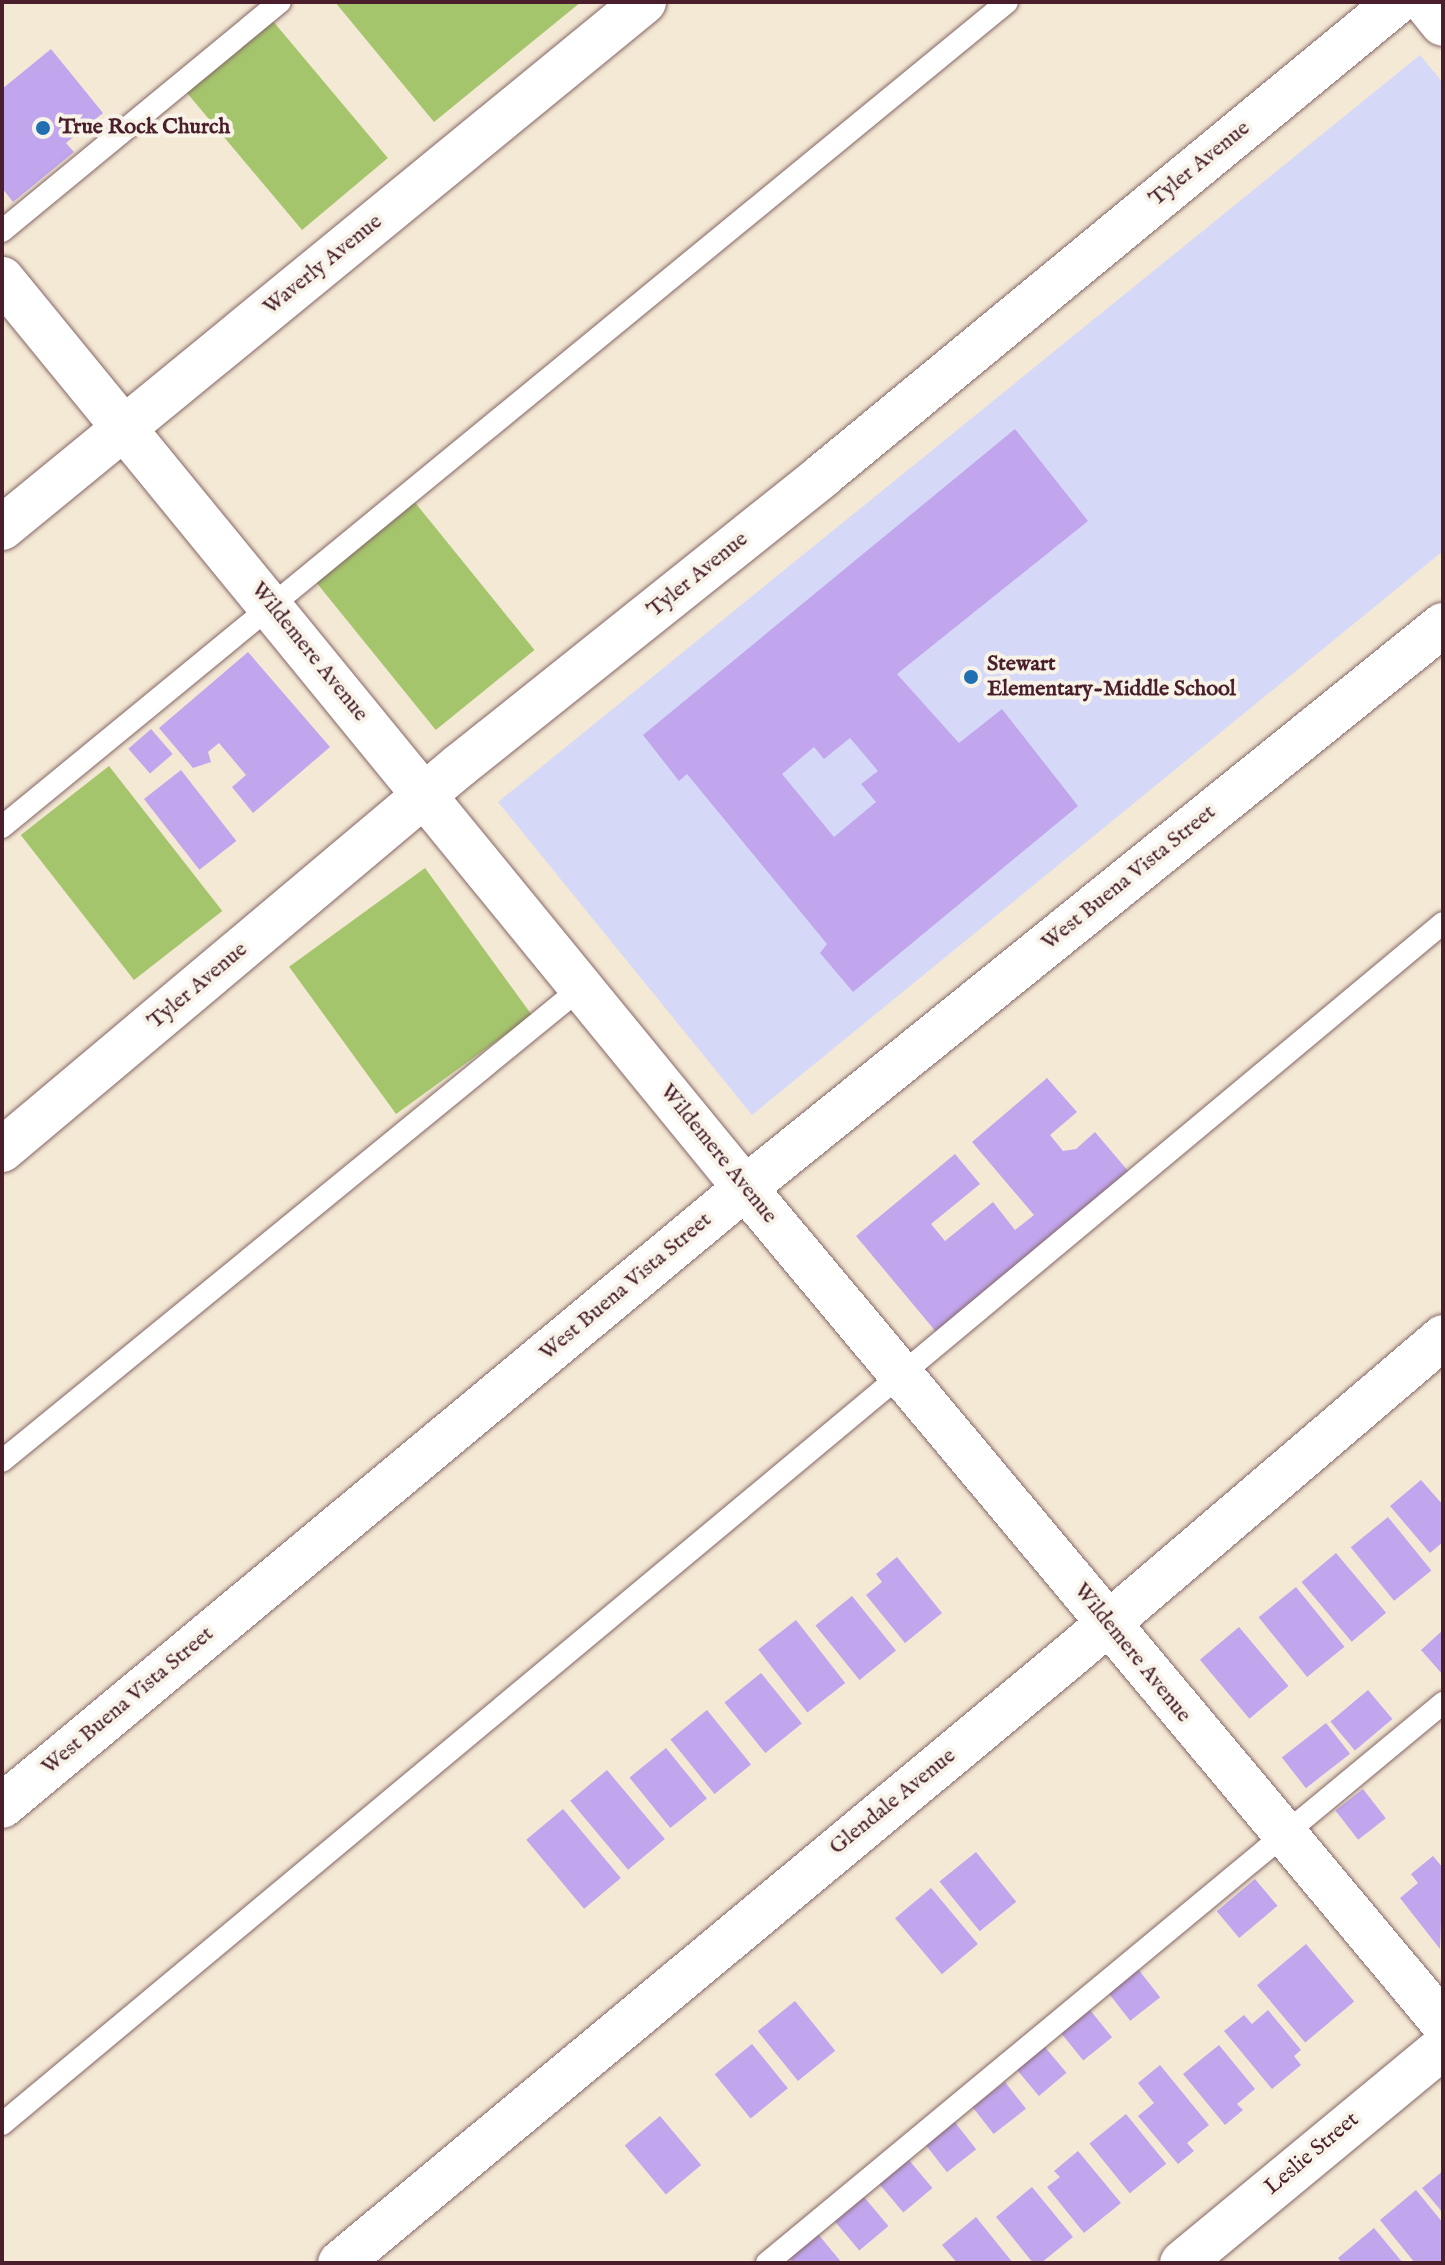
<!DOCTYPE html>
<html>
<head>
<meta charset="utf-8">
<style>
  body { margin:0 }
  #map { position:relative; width:1445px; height:2265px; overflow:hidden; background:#f4e9d5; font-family:"IM FELL English",serif }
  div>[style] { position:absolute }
  .built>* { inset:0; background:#d6d8f8 }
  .green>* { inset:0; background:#a5c56d; transform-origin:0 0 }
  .building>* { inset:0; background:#c1a6ee; transform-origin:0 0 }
  .roads { filter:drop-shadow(0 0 2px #866666) drop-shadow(0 0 2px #866666) }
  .lane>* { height:22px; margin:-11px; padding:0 11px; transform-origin:11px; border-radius:11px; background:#fff }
  .street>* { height:44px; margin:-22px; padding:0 22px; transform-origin:22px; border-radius:22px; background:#fff }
  .dots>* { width:22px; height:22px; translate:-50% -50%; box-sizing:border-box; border:4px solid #f7f3e8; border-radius:50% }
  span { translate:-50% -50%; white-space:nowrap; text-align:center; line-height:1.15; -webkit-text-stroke:8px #f7f3e8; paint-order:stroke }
  .poi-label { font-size:22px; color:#4a1f2b; font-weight:700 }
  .left { translate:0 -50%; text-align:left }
  .street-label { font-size:22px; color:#4a1f2b }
  .frame { position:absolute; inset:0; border:4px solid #4a1f2b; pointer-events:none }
</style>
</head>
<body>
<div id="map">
  <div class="built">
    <div style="clip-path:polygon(1420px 55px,1443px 83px,1443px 551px,752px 1115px,498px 802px)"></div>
  </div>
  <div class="green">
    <div style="clip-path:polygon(335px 2px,581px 2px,434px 122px)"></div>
    <div style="left:267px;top:14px;width:188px;height:112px;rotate:50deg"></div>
    <div style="left:413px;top:500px;width:193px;height:127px;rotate:51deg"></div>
    <div style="left:109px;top:766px;width:184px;height:112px;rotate:52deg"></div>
    <div style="left:425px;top:868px;width:182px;height:168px;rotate:54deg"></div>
  </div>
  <div class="building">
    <div style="clip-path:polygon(51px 49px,103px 113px,66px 143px,74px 152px,13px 202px,2px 188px,2px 89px)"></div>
    <div style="clip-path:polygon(evenodd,1015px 429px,1088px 521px,897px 674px,959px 743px,1002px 709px,1078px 806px,853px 992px,820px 953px,827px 944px,687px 774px,679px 781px,643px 735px,1015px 429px,850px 738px,878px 771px,861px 784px,876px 802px,834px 837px,782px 774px,814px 747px,824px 759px,850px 738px)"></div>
    <div style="clip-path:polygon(248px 652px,330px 747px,253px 813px,232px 787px,246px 775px,219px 743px,208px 752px,211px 762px,193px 768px,159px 728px)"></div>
    <div style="left:151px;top:729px;width:33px;height:30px;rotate:49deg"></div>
    <div style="left:181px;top:770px;width:90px;height:47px;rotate:52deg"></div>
    <div style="clip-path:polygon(1047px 1078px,1077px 1112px,1050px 1135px,1063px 1151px,1076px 1149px,1095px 1132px,1129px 1172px,937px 1333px,856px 1236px,955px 1154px,980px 1184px,931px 1224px,945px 1241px,993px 1202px,1015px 1230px,1034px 1215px,972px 1142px)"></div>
    <div style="clip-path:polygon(1421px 1480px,1443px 1505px,1443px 1542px,1430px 1553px,1390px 1506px)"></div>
    <div style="left:1388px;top:1517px;width:69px;height:48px;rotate:51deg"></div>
    <div style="left:1336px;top:1553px;width:78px;height:45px;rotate:50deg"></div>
    <div style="clip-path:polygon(897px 1557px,942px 1613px,905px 1643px,866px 1595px,882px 1582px,876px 1574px)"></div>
    <div style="left:1296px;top:1587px;width:77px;height:48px;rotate:51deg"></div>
    <div style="left:852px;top:1596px;width:70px;height:47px;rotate:51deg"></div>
    <div style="left:796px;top:1620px;width:80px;height:48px;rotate:52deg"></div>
    <div style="left:1239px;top:1627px;width:77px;height:51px;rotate:50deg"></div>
    <div style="clip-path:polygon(1443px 1630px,1443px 1675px,1421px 1650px)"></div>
    <div style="left:761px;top:1673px;width:65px;height:47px;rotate:51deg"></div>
    <div style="left:1368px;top:1690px;width:38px;height:49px;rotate:50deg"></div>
    <div style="left:707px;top:1710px;width:70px;height:47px;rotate:51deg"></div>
    <div style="left:1326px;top:1723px;width:39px;height:56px;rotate:52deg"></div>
    <div style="left:666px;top:1748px;width:65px;height:47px;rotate:51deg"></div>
    <div style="left:607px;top:1770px;width:90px;height:48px;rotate:50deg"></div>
    <div style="left:1363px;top:1789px;width:37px;height:35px;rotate:52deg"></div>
    <div style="left:563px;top:1809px;width:90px;height:48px;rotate:50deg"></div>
    <div style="left:976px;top:1852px;width:64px;height:47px;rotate:51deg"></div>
    <div style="clip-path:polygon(1433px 1856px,1443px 1868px,1440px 1949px,1400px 1898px,1418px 1883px,1411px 1874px)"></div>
    <div style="left:1255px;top:1879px;width:35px;height:50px;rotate:50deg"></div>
    <div style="left:931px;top:1888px;width:73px;height:47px;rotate:50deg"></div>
    <div style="left:1306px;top:1944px;width:75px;height:64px;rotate:50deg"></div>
    <div style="left:1138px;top:1969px;width:36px;height:38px;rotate:52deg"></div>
    <div style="left:795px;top:2001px;width:64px;height:48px;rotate:51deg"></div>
    <div style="left:1090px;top:2010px;width:35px;height:37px;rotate:51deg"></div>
    <div style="clip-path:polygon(1268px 2010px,1301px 2050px,1294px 2056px,1301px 2065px,1272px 2089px,1224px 2031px,1244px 2015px,1252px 2024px)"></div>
    <div style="left:752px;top:2044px;width:57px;height:48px;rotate:51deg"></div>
    <div style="clip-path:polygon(1219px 2045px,1255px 2089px,1237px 2104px,1243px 2110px,1225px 2125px,1183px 2074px)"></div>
    <div style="left:1044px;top:2046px;width:35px;height:36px;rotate:50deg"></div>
    <div style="clip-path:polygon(1160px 2065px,1209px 2125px,1187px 2143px,1194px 2151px,1178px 2164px,1138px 2116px,1154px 2103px,1138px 2083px)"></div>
    <div style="left:1005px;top:2082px;width:34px;height:41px;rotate:52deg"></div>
    <div style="left:1126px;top:2114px;width:64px;height:47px;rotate:51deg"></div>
    <div style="left:660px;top:2116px;width:64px;height:46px;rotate:50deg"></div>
    <div style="left:954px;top:2121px;width:36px;height:37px;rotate:52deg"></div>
    <div style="clip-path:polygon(1078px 2151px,1121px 2203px,1084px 2233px,1047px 2187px,1060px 2177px,1054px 2171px)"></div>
    <div style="left:908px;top:2159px;width:38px;height:38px;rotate:50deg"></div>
    <div style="clip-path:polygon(1443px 2171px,1443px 2213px,1422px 2188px)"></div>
    <div style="clip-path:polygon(1032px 2187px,1073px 2237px,1041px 2263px,1033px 2263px,996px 2217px)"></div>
    <div style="clip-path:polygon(1416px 2190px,1443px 2223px,1443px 2263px,1415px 2263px,1380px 2220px)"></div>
    <div style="left:864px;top:2197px;width:38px;height:38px;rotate:50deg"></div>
    <div style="clip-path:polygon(976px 2217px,1013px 2263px,957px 2263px,942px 2245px)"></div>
    <div style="clip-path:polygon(1374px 2228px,1403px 2263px,1342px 2263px,1338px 2258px)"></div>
    <div style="clip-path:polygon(818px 2234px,842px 2263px,794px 2263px,789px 2258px)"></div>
  </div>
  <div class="roads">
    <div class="lane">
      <div style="left:2px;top:231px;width:360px;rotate:-39.5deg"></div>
      <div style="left:2px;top:827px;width:1300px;rotate:-39.38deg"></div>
      <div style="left:2px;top:1461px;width:749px;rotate:-39.26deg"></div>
      <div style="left:2px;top:2124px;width:1876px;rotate:-39.81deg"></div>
      <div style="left:767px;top:2263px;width:878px;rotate:-39.64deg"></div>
    </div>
    <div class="street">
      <div style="left:1425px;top:2px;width:28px;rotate:51deg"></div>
      <div style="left:2px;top:279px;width:1174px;rotate:50.74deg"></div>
      <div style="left:745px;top:1188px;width:1088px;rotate:50.11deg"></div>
      <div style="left:2px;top:528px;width:830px;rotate:-39.33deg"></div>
      <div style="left:2px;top:1150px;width:597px;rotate:-40.04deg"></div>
      <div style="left:459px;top:766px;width:466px;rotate:-38.6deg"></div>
      <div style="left:823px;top:475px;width:744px;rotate:-39.49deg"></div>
      <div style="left:2px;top:1806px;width:966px;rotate:-39.75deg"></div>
      <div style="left:745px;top:1188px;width:897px;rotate:-38.89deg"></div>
      <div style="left:340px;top:2263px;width:959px;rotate:-39.75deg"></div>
      <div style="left:1077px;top:1650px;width:482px;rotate:-40.5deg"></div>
      <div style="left:1182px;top:2263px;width:339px;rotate:-39.6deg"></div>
    </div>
  </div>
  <div class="dots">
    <div style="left:43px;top:128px;background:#1f6fb2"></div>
    <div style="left:971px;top:677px;background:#1f6fb2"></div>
  </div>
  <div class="poi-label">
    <span class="left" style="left:59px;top:128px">True Rock Church</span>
    <span class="left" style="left:987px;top:677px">Stewart<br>Elementary-Middle School</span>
  </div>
  <div class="street-label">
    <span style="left:1200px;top:164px;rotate:-39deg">Tyler Avenue</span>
    <span style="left:323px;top:265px;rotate:-39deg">Waverly Avenue</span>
    <span style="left:698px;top:575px;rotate:-39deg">Tyler Avenue</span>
    <span style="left:309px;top:652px;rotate:51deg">Wildemere Avenue</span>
    <span style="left:1129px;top:878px;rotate:-39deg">West Buena Vista Street</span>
    <span style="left:198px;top:986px;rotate:-40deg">Tyler Avenue</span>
    <span style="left:718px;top:1154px;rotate:51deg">Wildemere Avenue</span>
    <span style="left:626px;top:1287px;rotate:-40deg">West Buena Vista Street</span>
    <span style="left:1132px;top:1653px;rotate:51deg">Wildemere Avenue</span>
    <span style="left:128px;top:1701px;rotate:-40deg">West Buena Vista Street</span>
    <span style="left:893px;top:1802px;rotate:-39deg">Glendale Avenue</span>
    <span style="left:1312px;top:2154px;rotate:-40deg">Leslie Street</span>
  </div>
  <div class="frame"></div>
</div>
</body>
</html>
